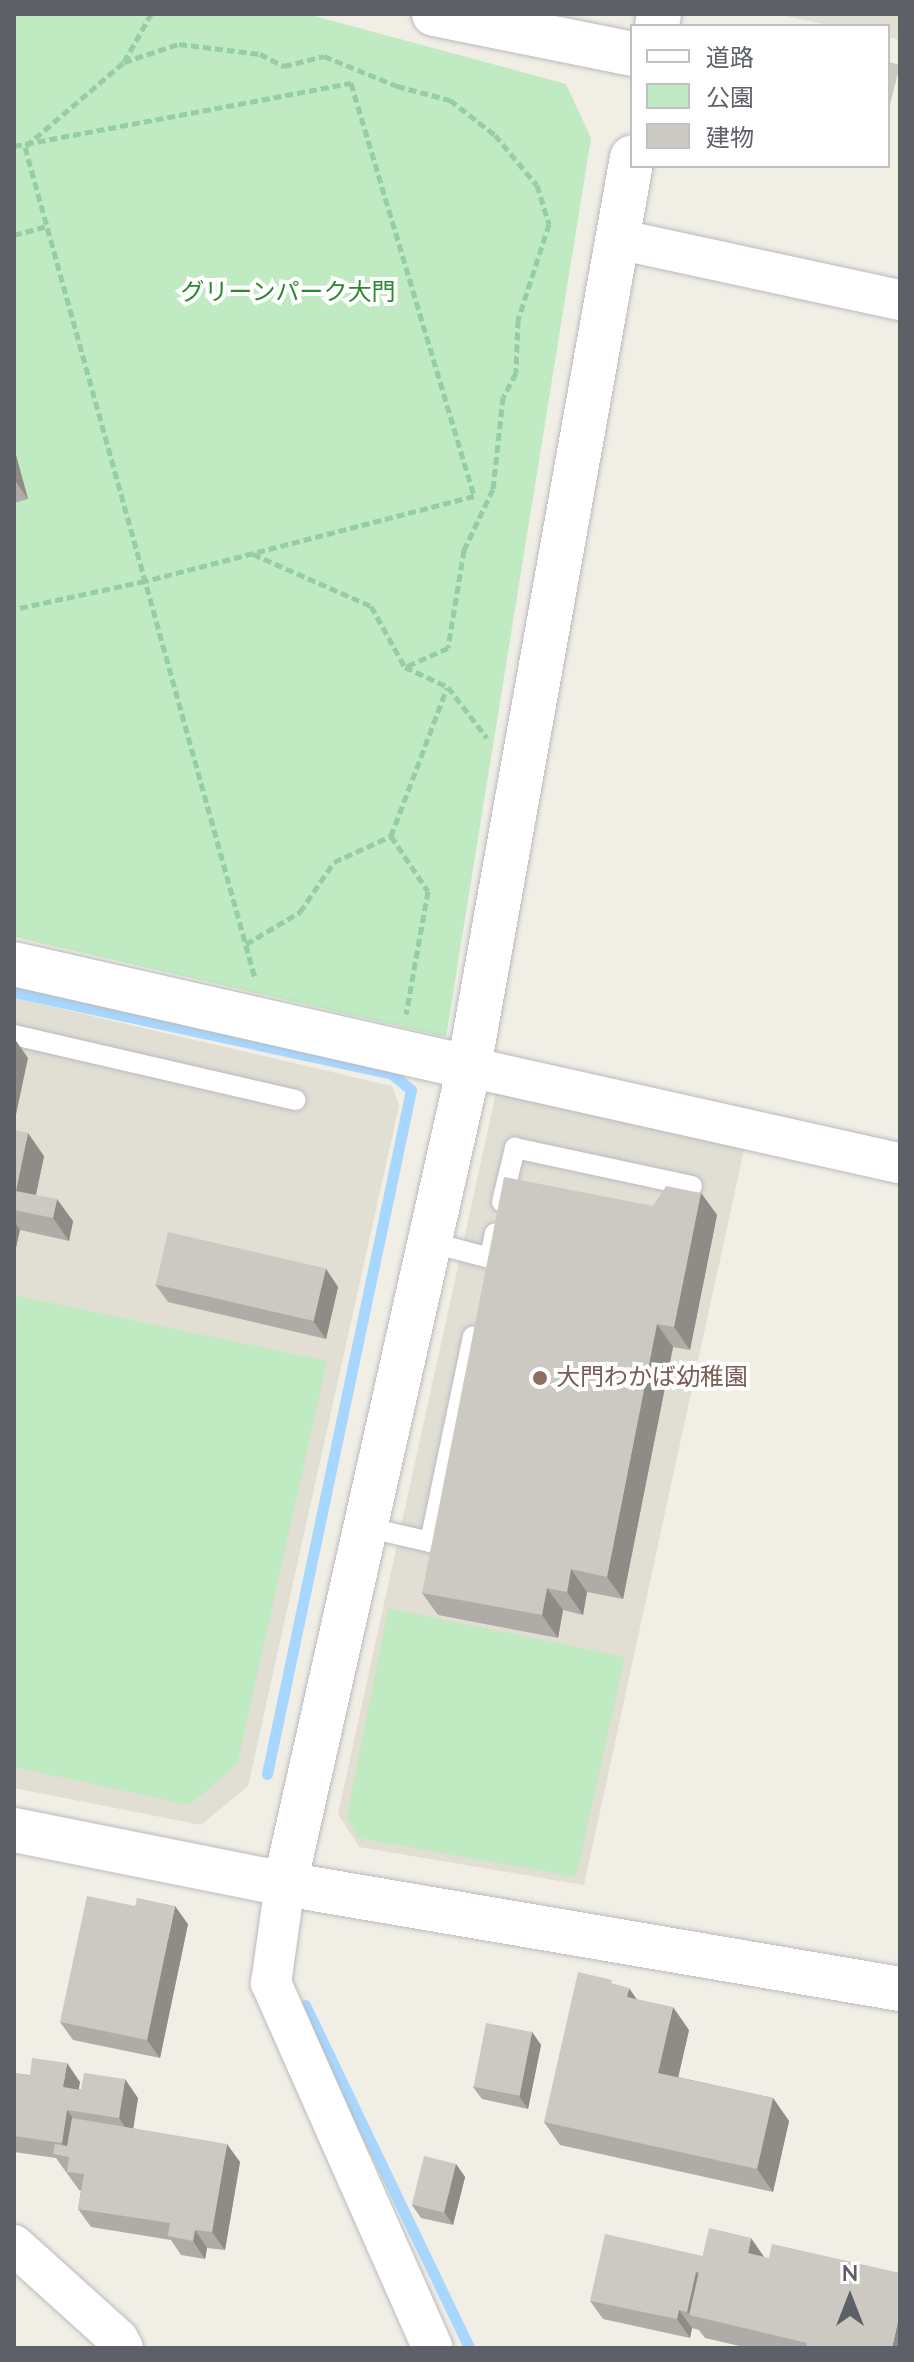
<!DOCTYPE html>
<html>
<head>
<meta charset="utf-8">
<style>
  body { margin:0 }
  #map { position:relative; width:914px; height:2362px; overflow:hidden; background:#f1eee5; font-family:"Nunito Sans","Noto Sans JP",sans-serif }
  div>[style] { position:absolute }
  .education>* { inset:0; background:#e1ded4 }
  .green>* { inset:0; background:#c0eac1 }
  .stream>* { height:11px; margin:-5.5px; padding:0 5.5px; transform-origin:5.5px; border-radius:5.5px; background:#a7d7ff }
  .path>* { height:5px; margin-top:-2.5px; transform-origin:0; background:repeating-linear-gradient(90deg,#97cca8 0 8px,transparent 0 12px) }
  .roads { filter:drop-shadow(0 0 2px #b8bbc0) drop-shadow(0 0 2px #b8bbc0) }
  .service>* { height:20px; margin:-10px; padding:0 10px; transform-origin:10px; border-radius:10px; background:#fff }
  .minor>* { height:40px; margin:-20px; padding:0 20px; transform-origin:20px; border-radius:20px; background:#fff }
  .tertiary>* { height:44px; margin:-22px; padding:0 22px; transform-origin:22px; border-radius:22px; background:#fff }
  .wall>* { inset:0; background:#afaca7; transform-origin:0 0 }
  .shaded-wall>* { inset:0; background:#8f8c88 }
  .building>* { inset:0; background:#ccc8c2; transform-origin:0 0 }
  .dots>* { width:22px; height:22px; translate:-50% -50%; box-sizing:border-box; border:4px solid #fff; border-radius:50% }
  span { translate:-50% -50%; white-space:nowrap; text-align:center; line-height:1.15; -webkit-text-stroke:8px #fff; paint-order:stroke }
  .park-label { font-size:24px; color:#2d8632 }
  .education-label { font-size:24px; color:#785e54 }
  .left { translate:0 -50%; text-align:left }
  .frame { position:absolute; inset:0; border:16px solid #5d6167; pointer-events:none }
  .legend { position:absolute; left:630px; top:24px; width:260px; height:144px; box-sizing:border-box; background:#fff; border:2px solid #bec0c2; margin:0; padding:10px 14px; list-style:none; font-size:24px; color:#5d6167 }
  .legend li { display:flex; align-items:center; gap:16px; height:40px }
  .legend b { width:40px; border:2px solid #bec0c2 }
  .north { position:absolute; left:810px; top:2258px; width:80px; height:80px; -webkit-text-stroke:6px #fff; paint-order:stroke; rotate:0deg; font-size:22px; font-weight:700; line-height:32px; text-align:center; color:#5d6167 }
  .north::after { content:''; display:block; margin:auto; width:28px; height:36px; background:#5d6167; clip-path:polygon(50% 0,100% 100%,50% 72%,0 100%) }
</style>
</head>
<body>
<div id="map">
  <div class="education">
    <div style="clip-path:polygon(776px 14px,900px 14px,900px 40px,888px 37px,888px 26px,833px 26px)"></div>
    <div style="clip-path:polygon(14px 998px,392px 1086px,399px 1106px,248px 1786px,201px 1825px,14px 1788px)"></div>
    <div style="clip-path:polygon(496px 1093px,745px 1145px,584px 1885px,359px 1847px,338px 1814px)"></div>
  </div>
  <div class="green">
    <div style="clip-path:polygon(14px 14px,307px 14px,566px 84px,591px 138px,446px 1037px,14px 937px)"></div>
    <div style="clip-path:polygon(14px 1295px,327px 1361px,237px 1765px,189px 1805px,14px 1767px)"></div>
    <div style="clip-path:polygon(388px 1608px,625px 1657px,576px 1877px,358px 1838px,347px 1817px)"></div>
  </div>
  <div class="stream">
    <div style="left:14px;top:992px;width:387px;rotate:12.2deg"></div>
    <div style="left:392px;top:1074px;width:25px;rotate:40deg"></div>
    <div style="left:411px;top:1090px;width:699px;rotate:101.89deg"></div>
    <div style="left:305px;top:2005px;width:380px;rotate:64.4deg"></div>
  </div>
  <div class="path">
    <div style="left:124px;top:62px;width:58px;rotate:-18.1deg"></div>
    <div style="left:179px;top:44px;width:82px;rotate:7deg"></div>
    <div style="left:260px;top:54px;width:27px;rotate:27deg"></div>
    <div style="left:284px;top:66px;width:41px;rotate:-14deg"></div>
    <div style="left:324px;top:56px;width:79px;rotate:22.3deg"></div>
    <div style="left:397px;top:86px;width:55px;rotate:14.8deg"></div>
    <div style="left:450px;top:100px;width:57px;rotate:37.9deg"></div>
    <div style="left:495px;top:135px;width:65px;rotate:50deg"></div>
    <div style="left:537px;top:185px;width:41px;rotate:72.9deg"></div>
    <div style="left:549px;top:224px;width:101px;rotate:107.9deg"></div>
    <div style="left:518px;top:320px;width:53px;rotate:92.2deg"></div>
    <div style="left:516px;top:373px;width:27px;rotate:118deg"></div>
    <div style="left:503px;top:397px;width:93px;rotate:96.2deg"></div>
    <div style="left:493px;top:489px;width:68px;rotate:115.4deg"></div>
    <div style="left:464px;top:550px;width:99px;rotate:99.3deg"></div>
    <div style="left:448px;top:648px;width:47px;rotate:156.2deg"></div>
    <div style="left:405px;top:667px;width:47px;rotate:24.9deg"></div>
    <div style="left:448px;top:687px;width:64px;rotate:52.6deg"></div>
    <div style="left:14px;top:146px;width:343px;rotate:-10.6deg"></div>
    <div style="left:351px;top:83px;width:431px;rotate:73.4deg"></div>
    <div style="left:474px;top:496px;width:340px;rotate:165.5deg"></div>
    <div style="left:145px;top:581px;width:134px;rotate:167.9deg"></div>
    <div style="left:26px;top:146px;width:129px;rotate:-40.6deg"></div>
    <div style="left:124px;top:62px;width:55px;rotate:-60.6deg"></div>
    <div style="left:25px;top:147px;width:862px;rotate:74.53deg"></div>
    <div style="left:14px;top:235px;width:34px;rotate:-15deg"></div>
    <div style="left:253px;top:554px;width:129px;rotate:23.8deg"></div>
    <div style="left:371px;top:606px;width:70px;rotate:60.9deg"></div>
    <div style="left:391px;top:836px;width:66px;rotate:56.1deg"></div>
    <div style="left:428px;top:891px;width:125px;rotate:100.1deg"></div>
    <div style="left:246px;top:944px;width:63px;rotate:-30.7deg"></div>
    <div style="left:300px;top:912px;width:60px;rotate:-55.8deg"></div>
    <div style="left:334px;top:862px;width:63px;rotate:-24.5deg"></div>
    <div style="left:391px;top:836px;width:158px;rotate:-69.3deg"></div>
  </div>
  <div class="roads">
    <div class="service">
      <div style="left:14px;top:1035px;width:289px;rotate:13deg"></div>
      <div style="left:502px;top:1202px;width:56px;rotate:-76.5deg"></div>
      <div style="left:515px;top:1148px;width:181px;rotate:12.1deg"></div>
      <div style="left:429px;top:1242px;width:63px;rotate:14.7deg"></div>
      <div style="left:490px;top:1258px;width:25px;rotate:-79deg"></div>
      <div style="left:365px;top:1527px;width:67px;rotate:13deg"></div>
      <div style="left:430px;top:1542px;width:210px;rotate:-78.2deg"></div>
    </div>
    <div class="minor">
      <div style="left:617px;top:239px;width:289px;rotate:12.2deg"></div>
      <div style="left:469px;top:1067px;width:442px;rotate:12.6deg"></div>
      <div style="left:285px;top:1884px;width:100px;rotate:98deg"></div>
      <div style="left:271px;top:1983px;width:399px;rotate:66.1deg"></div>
      <div style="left:14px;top:2245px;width:140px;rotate:42.1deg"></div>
      <div style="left:118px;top:2339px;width:10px;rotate:61deg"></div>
    </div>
    <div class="tertiary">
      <div style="left:434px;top:14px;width:202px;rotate:11.4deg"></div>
      <div style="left:657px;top:26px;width:12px;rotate:-81deg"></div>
      <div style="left:14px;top:964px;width:467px;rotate:12.8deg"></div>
      <div style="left:14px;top:1830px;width:276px;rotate:11.3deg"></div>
      <div style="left:285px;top:1884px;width:624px;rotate:9.69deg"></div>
      <div style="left:285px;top:1884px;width:837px;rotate:-77.31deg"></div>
      <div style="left:469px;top:1067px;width:924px;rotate:-79.84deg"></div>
    </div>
  </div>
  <div class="wall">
    <div style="left:888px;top:62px;width:12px;height:72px;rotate:14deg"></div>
    <div style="clip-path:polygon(14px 448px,28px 499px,14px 503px)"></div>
    <div style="clip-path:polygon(14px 1130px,44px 1156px,36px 1195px,73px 1221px,69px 1241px,20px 1230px,14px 1256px)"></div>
    <div style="clip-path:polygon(701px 1193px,717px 1215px,690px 1350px,673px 1347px,623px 1599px,587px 1592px,583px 1615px,563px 1610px,558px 1638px,438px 1615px,422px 1593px,653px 1206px)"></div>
    <div style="clip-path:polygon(326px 1269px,338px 1287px,326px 1339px,168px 1302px,155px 1284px)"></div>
    <div style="clip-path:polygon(188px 1924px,160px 2058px,73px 2040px,60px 2022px)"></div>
    <div style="clip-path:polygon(615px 1984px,637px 1999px,689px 2030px,678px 2077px,773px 2098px,789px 2121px,773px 2192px,560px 2145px,544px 2122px)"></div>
    <div style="clip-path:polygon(532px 2032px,541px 2045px,528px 2109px,482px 2099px,473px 2087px)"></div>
    <div style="clip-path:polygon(14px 2073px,80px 2082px,78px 2089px,138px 2098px,133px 2128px,240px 2162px,225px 2250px,207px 2248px,205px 2259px,181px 2255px,171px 2240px,91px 2227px,78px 2209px,81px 2191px,79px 2190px,56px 2158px,14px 2152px)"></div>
    <div style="clip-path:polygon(456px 2164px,465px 2177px,453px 2225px,421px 2218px,412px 2205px)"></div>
    <div style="clip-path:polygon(703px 2256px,765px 2257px,900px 2348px,748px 2348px,705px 2338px,699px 2330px,692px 2328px,690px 2338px,603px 2319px,590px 2301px)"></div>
  </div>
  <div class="shaded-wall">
    <div style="clip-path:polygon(14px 448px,28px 499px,14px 479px)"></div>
    <div style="clip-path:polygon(14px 1038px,28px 1058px,14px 1124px)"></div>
    <div style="clip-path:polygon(28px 1133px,44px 1156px,32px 1213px,16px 1191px)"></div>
    <div style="clip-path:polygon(701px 1193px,717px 1215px,690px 1350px,674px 1327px)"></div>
    <div style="clip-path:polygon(57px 1199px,73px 1221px,69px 1241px,53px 1218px)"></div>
    <div style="clip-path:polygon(14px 1221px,20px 1230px,14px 1256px)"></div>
    <div style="clip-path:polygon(326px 1269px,338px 1287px,326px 1339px,313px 1321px)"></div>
    <div style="clip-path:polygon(657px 1324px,673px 1347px,623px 1599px,607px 1577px)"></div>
    <div style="clip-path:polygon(571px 1569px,587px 1592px,583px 1615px,567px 1592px)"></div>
    <div style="clip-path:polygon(547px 1588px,563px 1610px,558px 1638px,542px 1615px)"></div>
    <div style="clip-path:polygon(175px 1906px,188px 1924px,160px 2058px,147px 2040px)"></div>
    <div style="clip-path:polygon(629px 1988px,644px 2010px,627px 1997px)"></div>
    <div style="clip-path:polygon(673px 2007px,689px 2030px,674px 2096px,658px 2073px)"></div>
    <div style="clip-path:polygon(532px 2032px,541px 2045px,528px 2109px,519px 2096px)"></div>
    <div style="clip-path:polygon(67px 2063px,80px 2082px,76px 2105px,63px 2087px)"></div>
    <div style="clip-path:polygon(125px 2079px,138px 2098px,132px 2137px,119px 2118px)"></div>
    <div style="clip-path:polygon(773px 2098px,789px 2121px,773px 2192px,757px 2169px)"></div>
    <div style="clip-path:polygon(67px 2110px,80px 2128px,75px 2161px,62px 2143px)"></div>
    <div style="clip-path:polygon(227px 2144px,240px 2162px,225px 2250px,212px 2232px)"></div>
    <div style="clip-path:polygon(456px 2164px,465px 2177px,453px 2225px,444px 2212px)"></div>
    <div style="clip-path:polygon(195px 2230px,207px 2248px,205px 2259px,193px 2241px)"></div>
    <div style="clip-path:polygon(751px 2238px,767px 2261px,748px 2253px)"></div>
    <div style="clip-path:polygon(696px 2272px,709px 2290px,690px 2316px,687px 2312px)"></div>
    <div style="clip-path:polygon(679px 2310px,692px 2328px,690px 2338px,677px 2319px)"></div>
    <div style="clip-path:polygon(900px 2312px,900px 2348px,892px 2348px)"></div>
  </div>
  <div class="building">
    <div style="left:888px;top:62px;width:12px;height:56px;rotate:14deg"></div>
    <div style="clip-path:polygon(14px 1130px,28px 1133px,16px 1191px,57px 1199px,53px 1218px,14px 1210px)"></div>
    <div style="clip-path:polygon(504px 1177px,653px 1206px,666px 1186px,701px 1193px,674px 1327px,657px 1324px,607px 1577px,571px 1569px,567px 1592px,547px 1588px,542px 1615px,422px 1593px)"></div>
    <div style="left:168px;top:1232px;width:162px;height:54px;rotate:13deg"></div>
    <div style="clip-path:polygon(87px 1896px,135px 1906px,137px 1898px,175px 1906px,147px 2040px,60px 2022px)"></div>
    <div style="clip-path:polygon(578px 1972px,612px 1980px,611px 1983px,629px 1988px,627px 1997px,673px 2007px,658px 2073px,773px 2098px,757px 2169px,544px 2122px)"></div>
    <div style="left:486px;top:2023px;width:47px;height:65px;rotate:11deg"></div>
    <div style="clip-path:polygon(32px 2058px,67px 2063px,63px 2087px,81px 2090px,84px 2073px,125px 2079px,119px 2118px,67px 2110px,62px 2143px,14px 2136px,14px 2073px,30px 2076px)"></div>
    <div style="clip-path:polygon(72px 2118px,227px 2144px,212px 2232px,195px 2230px,193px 2241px,168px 2236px,170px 2223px,78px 2209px,84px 2174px,67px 2172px,69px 2157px,53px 2154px,55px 2144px,67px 2146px)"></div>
    <div style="left:424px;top:2156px;width:33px;height:50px;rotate:14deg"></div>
    <div style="clip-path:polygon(709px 2228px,751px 2238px,748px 2253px,769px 2258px,772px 2244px,900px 2273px,900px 2312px,892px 2348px,806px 2348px,807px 2343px,689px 2315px)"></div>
    <div style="clip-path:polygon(605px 2234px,703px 2256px,699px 2272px,696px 2272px,687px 2312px,679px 2310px,677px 2319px,590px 2301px)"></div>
  </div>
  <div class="dots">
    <div style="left:540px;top:1378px;background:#8d6e63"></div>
  </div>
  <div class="park-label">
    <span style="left:288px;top:293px">グリーンパーク大門</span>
  </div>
  <div class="education-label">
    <span class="left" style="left:556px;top:1378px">大門わかば幼稚園</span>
  </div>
  <div class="frame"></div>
  <ul class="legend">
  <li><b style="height:10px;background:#fff"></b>道路</li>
  <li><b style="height:22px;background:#c0eac1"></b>公園</li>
  <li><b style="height:22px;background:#ccc8c2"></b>建物</li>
  </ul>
  <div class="north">N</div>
</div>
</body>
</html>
